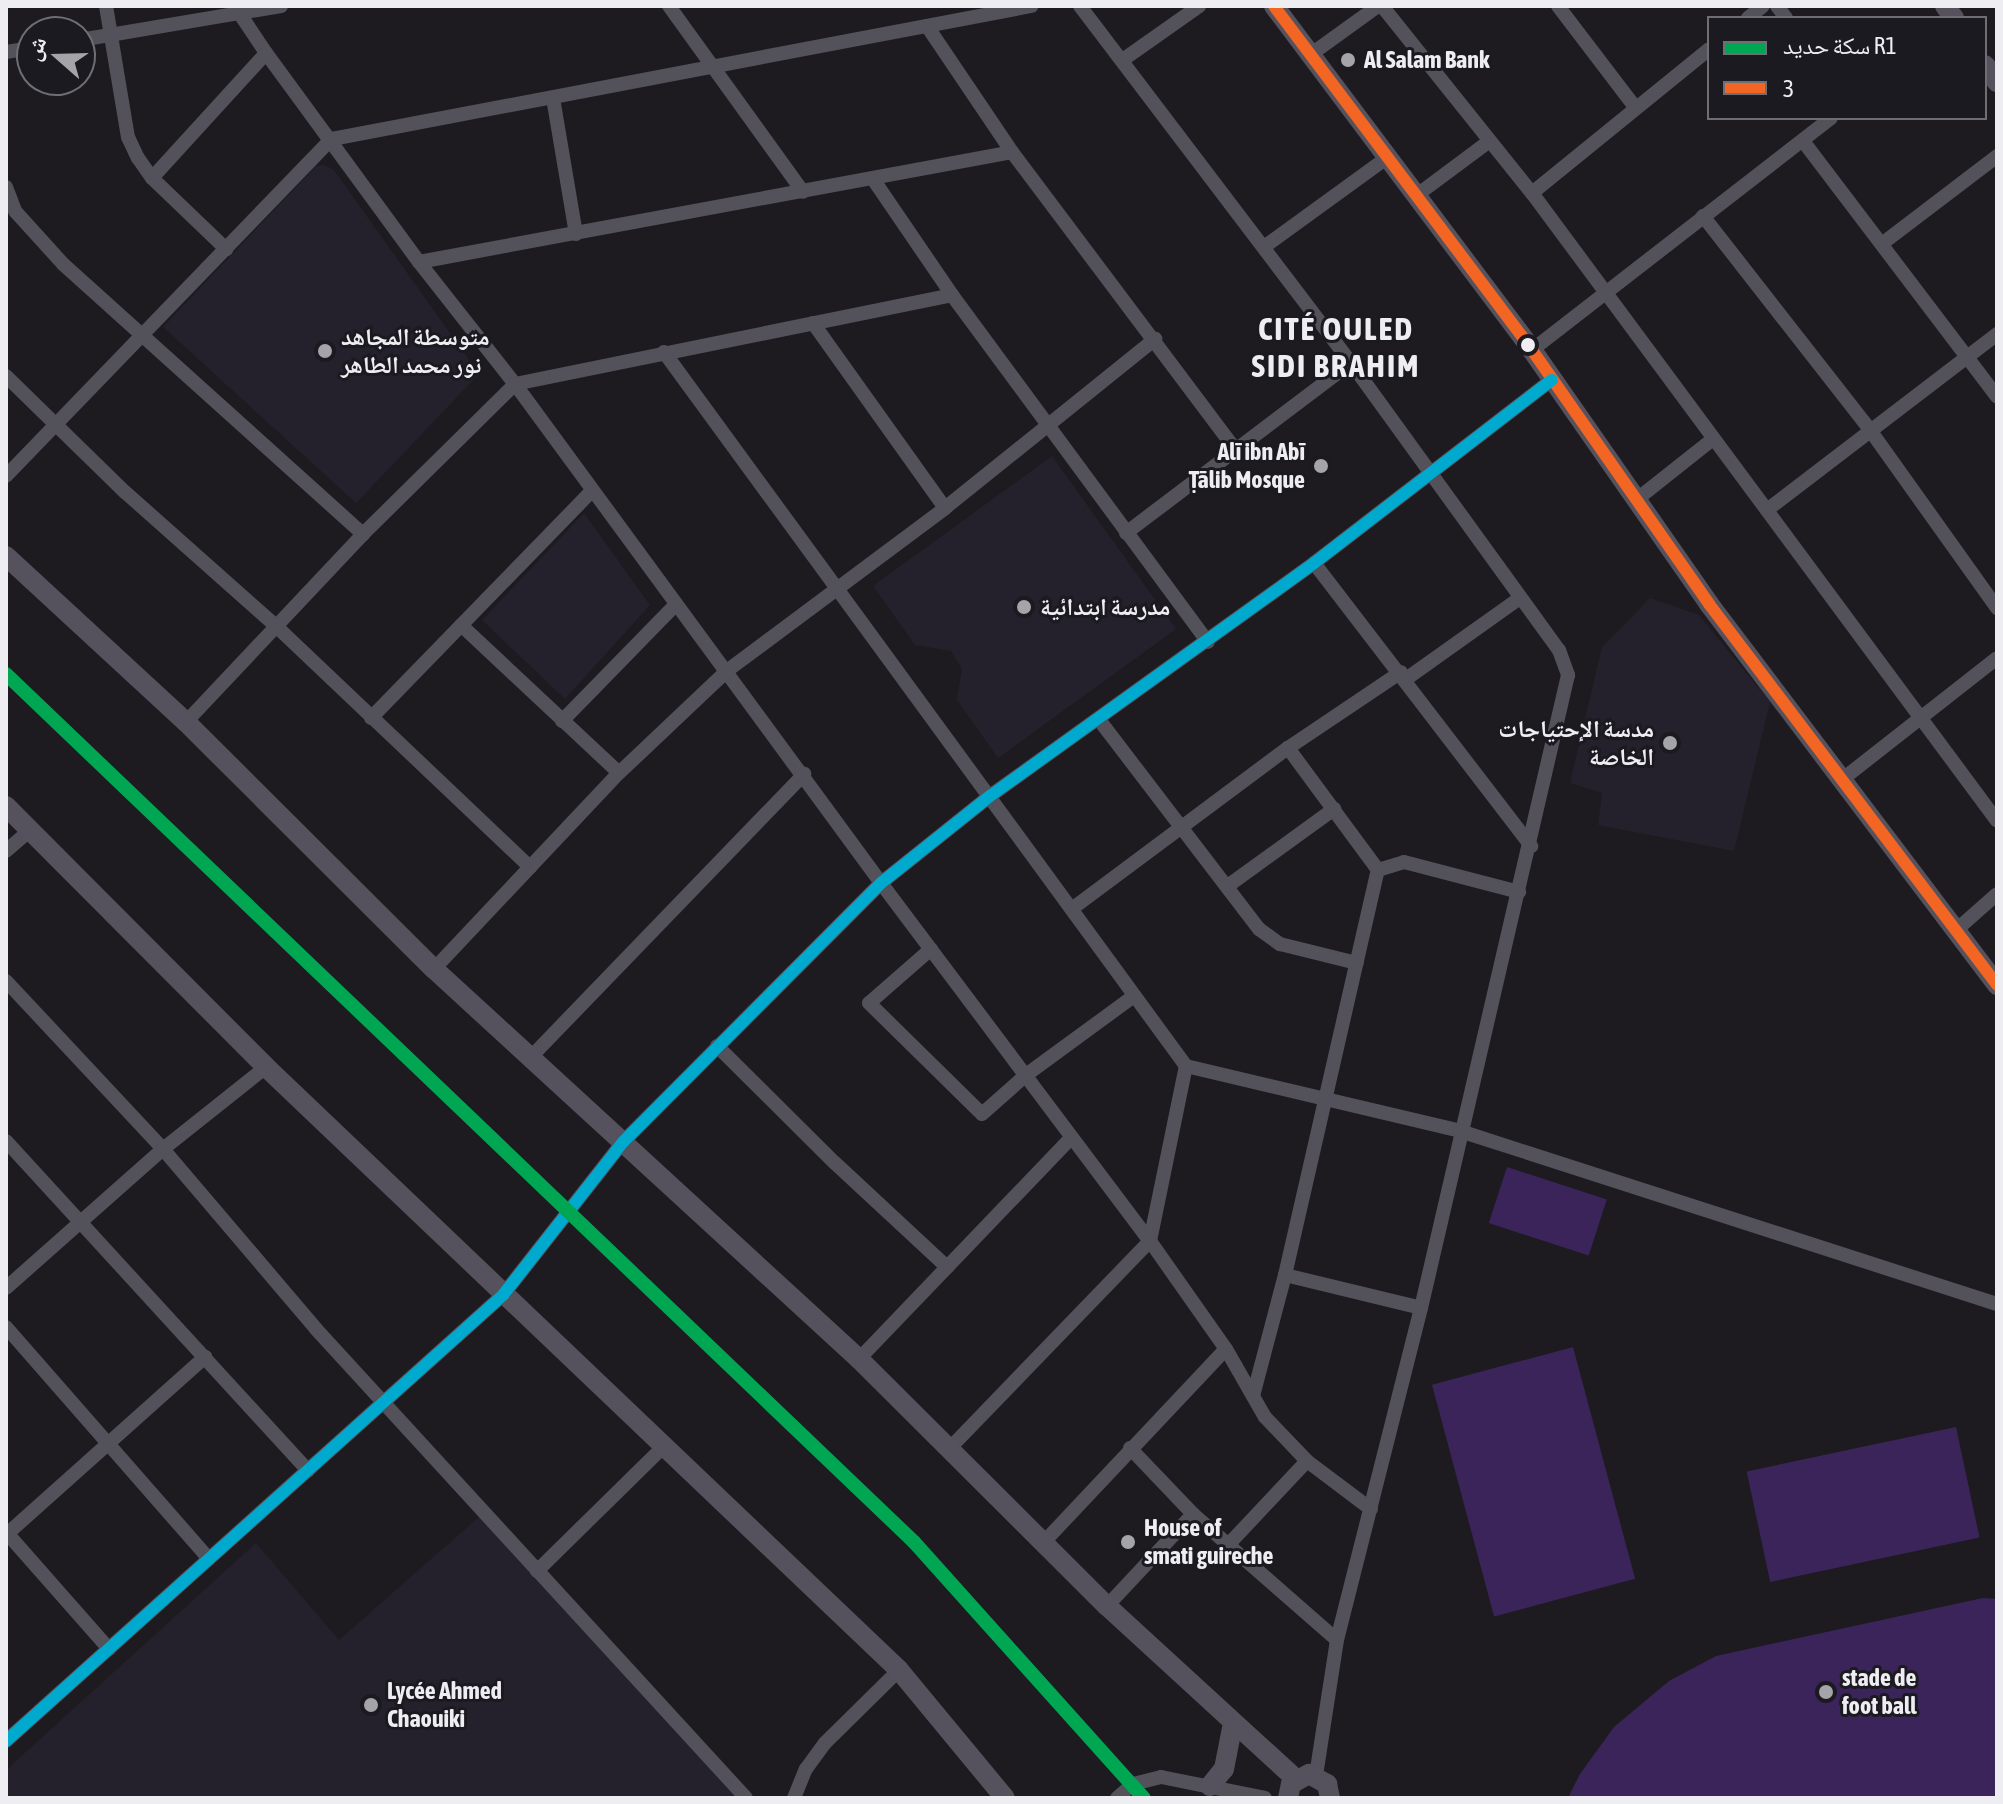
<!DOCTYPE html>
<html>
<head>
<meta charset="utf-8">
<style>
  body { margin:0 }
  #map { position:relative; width:2003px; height:1804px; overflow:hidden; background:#1d1b20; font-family:"Asap Condensed","Noto Naskh Arabic",sans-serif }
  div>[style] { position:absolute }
  .built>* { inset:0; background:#25212c }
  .green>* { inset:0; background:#3a245a; transform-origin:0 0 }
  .street>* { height:14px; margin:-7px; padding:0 7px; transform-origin:7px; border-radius:7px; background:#53515a }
  .secondary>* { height:20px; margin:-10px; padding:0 10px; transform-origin:10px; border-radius:10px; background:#56525d }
  .bus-1>* { height:12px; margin:-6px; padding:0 6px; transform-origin:6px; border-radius:6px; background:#f26522 }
  .bus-2>* { height:12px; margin:-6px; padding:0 6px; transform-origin:6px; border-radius:6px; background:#00a9ce }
  .rail-1>* { height:14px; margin:-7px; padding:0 7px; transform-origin:7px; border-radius:7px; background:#00a651 }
  .dots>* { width:22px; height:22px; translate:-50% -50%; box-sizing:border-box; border:4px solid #1c1a21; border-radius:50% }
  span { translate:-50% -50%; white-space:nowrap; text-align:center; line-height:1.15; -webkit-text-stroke:6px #1c1a21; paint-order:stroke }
  .poi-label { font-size:24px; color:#eeedf2; font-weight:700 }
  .left { translate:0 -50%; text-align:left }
  .right { translate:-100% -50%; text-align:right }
  .district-label { font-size:32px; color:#eeedf2; font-weight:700; letter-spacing:2px }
  .frame { position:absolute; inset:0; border:8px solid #eeedf2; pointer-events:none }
  .legend { position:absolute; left:1707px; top:16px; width:280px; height:104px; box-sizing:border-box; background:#1c1a21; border:2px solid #706e75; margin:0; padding:10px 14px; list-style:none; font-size:24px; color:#eeedf2 }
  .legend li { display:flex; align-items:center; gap:16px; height:40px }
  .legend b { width:40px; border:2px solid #706e75 }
  .north { position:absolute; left:16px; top:16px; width:80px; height:80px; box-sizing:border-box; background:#1c1a21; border:2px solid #706e75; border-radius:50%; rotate:290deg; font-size:22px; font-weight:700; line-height:32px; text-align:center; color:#eeedf2 }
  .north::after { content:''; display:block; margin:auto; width:28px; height:36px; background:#a5a4a8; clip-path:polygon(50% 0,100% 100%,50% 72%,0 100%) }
</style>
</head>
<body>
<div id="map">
  <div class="built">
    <div style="clip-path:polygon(324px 165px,334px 170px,479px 374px,356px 503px,163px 327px,316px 166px)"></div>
    <div style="clip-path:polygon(1052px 456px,1176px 629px,998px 758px,957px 700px,962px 669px,951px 651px,915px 645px,873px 586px)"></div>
    <div style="clip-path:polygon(584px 513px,650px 605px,565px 699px,482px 620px)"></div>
    <div style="clip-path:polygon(1650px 598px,1699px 615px,1770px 702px,1734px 851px,1598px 825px,1602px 793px,1570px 783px,1602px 647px)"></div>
    <div style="clip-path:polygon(488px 1509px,749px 1798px,6px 1798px,6px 1770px,256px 1543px,339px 1640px)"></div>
  </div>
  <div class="green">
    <div style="left:1507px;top:1167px;width:105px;height:59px;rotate:18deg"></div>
    <div style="left:1573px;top:1347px;width:240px;height:146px;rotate:75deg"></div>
    <div style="left:1956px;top:1427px;width:113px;height:214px;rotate:78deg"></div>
    <div style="clip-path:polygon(1983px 1598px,1997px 1599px,1997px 1798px,1568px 1798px,1580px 1774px,1614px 1727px,1669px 1681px,1716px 1656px)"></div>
  </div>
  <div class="street">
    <div style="left:106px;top:6px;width:133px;rotate:80.5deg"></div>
    <div style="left:128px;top:137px;width:23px;rotate:65deg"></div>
    <div style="left:138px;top:158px;width:24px;rotate:55deg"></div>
    <div style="left:152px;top:178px;width:103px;rotate:43.8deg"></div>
    <div style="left:239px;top:6px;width:8px;rotate:83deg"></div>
    <div style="left:240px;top:14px;width:47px;rotate:56.3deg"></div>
    <div style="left:266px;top:53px;width:259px;rotate:53.8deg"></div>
    <div style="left:419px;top:262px;width:155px;rotate:51.8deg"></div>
    <div style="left:515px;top:384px;width:619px;rotate:53.74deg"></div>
    <div style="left:881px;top:883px;width:448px;rotate:53.1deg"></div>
    <div style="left:1150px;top:1241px;width:132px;rotate:54.9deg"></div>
    <div style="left:1226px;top:1349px;width:78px;rotate:60.2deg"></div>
    <div style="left:1265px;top:1417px;width:61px;rotate:46.3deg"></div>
    <div style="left:1307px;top:1461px;width:80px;rotate:36.9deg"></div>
    <div style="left:669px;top:6px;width:229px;rotate:54.2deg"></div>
    <div style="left:1080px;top:6px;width:448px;rotate:52.8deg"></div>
    <div style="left:1351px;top:363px;width:354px;rotate:54.1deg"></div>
    <div style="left:1559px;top:650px;width:27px;rotate:70deg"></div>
    <div style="left:1568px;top:675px;width:650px;rotate:103.07deg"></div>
    <div style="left:1421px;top:1308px;width:342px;rotate:104.2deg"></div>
    <div style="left:1337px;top:1640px;width:137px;rotate:98.8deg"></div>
    <div style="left:1382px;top:6px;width:240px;rotate:51.3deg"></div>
    <div style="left:1532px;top:193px;width:781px;rotate:53.48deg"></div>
    <div style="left:1558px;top:6px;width:127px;rotate:52.7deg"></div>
    <div style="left:1777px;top:6px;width:15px;rotate:53deg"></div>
    <div style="left:1748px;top:18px;width:19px;rotate:-39deg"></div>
    <div style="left:927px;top:26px;width:152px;rotate:56deg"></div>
    <div style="left:1012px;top:152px;width:370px;rotate:53.1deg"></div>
    <div style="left:80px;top:40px;width:204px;rotate:-9.6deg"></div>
    <div style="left:6px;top:52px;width:26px;rotate:-9deg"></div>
    <div style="left:1310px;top:55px;width:84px;rotate:-35.8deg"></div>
    <div style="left:1124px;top:59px;width:92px;rotate:-35.2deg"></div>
    <div style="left:553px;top:98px;width:138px;rotate:80.4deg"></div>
    <div style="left:1803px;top:141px;width:321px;rotate:52.8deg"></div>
    <div style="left:152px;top:178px;width:169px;rotate:-47.6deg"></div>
    <div style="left:873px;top:179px;width:140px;rotate:55.7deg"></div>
    <div style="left:952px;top:295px;width:431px;rotate:53.6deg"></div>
    <div style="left:6px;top:187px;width:26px;rotate:69deg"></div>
    <div style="left:15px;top:211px;width:72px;rotate:47.8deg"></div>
    <div style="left:63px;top:264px;width:404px;rotate:42deg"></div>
    <div style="left:1532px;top:193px;width:228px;rotate:-39.1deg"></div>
    <div style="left:1417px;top:195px;width:89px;rotate:-36.7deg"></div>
    <div style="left:1703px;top:216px;width:271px;rotate:52deg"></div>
    <div style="left:1870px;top:430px;width:219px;rotate:54.5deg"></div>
    <div style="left:1883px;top:243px;width:143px;rotate:-37.3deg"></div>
    <div style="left:1264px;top:247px;width:153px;rotate:-36deg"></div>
    <div style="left:419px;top:262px;width:603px;rotate:-10.51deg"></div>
    <div style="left:813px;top:323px;width:227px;rotate:54.5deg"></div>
    <div style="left:1532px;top:350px;width:378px;rotate:-37.8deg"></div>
    <div style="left:664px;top:352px;width:884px;rotate:53.83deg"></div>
    <div style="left:1186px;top:1066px;width:282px;rotate:13.3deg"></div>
    <div style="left:1460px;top:1131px;width:564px;rotate:17.86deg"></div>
    <div style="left:6px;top:376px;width:166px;rotate:44.3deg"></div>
    <div style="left:125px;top:492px;width:203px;rotate:41.6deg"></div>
    <div style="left:277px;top:627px;width:349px;rotate:43.5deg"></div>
    <div style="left:6px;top:476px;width:469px;rotate:-46deg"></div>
    <div style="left:332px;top:139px;width:712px;rotate:-10.77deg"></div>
    <div style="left:1636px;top:500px;width:98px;rotate:-38.4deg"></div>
    <div style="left:1767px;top:510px;width:290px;rotate:-37.4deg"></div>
    <div style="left:1126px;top:533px;width:282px;rotate:-37.1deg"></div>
    <div style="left:1314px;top:563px;width:357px;rotate:52.5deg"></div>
    <div style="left:461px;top:625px;width:216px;rotate:43.1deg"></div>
    <div style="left:1406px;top:679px;width:140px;rotate:-35.4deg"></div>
    <div style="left:371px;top:718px;width:317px;rotate:-45.8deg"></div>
    <div style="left:562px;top:721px;width:163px;rotate:-45.7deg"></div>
    <div style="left:1100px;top:721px;width:262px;rotate:52.6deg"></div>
    <div style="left:1259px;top:929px;width:26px;rotate:36deg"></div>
    <div style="left:1280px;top:944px;width:79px;rotate:13.9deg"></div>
    <div style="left:186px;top:722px;width:258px;rotate:-46.7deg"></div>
    <div style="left:363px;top:534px;width:214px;rotate:-44.6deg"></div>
    <div style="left:515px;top:384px;width:446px;rotate:-11.5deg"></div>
    <div style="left:1844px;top:778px;width:194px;rotate:-38.1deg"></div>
    <div style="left:6px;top:851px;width:33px;rotate:-41deg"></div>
    <div style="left:1378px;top:870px;width:27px;rotate:-17deg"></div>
    <div style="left:1404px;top:862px;width:119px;rotate:14.6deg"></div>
    <div style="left:1229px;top:885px;width:130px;rotate:-35.9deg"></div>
    <div style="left:1073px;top:908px;width:268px;rotate:-36.7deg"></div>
    <div style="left:1288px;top:748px;width:136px;rotate:-33.9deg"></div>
    <div style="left:1954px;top:932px;width:57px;rotate:-41.5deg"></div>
    <div style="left:931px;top:949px;width:82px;rotate:138.9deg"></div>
    <div style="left:869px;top:1003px;width:158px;rotate:44.5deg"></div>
    <div style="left:982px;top:1114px;width:59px;rotate:-41.6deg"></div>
    <div style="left:1026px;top:1075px;width:134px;rotate:-36.2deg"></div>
    <div style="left:434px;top:969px;width:270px;rotate:-46.7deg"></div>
    <div style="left:619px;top:773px;width:150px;rotate:-43.4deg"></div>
    <div style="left:728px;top:670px;width:271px;rotate:-36.7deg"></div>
    <div style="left:945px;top:508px;width:270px;rotate:-38.8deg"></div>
    <div style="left:6px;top:981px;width:230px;rotate:46.9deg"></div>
    <div style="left:163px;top:1149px;width:236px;rotate:49.6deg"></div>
    <div style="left:316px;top:1329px;width:636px;rotate:47.48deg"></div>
    <div style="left:717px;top:1046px;width:166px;rotate:44.8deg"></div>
    <div style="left:835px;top:1163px;width:153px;rotate:42.9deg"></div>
    <div style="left:530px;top:1058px;width:395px;rotate:-46deg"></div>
    <div style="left:6px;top:1141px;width:447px;rotate:47.5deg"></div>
    <div style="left:1285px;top:1275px;width:140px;rotate:13.6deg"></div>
    <div style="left:6px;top:1288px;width:210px;rotate:-41.5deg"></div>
    <div style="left:163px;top:1149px;width:132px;rotate:-38.5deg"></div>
    <div style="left:6px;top:1327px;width:308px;rotate:48.8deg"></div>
    <div style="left:859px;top:1359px;width:306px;rotate:-46.2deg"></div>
    <div style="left:1253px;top:1396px;width:125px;rotate:-75.2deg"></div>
    <div style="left:1285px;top:1275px;width:416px;rotate:-77.1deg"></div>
    <div style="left:1378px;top:870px;width:152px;rotate:-126.4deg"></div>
    <div style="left:950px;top:1448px;width:288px;rotate:-46deg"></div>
    <div style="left:1150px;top:1241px;width:179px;rotate:-78.4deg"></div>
    <div style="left:1130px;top:1448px;width:91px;rotate:46.3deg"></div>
    <div style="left:6px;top:1532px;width:156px;rotate:48.6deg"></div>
    <div style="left:7px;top:1534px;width:266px;rotate:-41.8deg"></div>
    <div style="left:1044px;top:1542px;width:265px;rotate:-46.7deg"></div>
    <div style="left:1228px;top:1545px;width:115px;rotate:-46.8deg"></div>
    <div style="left:537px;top:1571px;width:178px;rotate:-44.5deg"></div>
    <div style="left:1107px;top:1606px;width:126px;rotate:-46.9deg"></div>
    <div style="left:1193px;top:1514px;width:191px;rotate:41.2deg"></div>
    <div style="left:6px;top:1741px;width:668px;rotate:-41.9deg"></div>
    <div style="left:503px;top:1295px;width:194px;rotate:-51.9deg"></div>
    <div style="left:623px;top:1142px;width:366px;rotate:-45.1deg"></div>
    <div style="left:881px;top:883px;width:139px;rotate:-38.6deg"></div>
    <div style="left:990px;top:796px;width:399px;rotate:-35.7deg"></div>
    <div style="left:1314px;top:563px;width:300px;rotate:-37.6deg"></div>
    <div style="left:794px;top:1798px;width:31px;rotate:-68deg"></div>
    <div style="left:806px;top:1769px;width:32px;rotate:-54deg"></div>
    <div style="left:825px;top:1743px;width:104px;rotate:-44.6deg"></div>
    <div style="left:1117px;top:1798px;width:21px;rotate:-41deg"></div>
    <div style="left:1133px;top:1784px;width:29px;rotate:-14deg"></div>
    <div style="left:1161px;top:1777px;width:106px;rotate:11.4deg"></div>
  </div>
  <div class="secondary">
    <div style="left:1274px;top:6px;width:430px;rotate:53.1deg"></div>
    <div style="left:1532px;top:350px;width:310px;rotate:55.1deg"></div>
    <div style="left:1709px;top:604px;width:478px;rotate:52.9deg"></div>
    <div style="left:1945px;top:6px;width:15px;rotate:53deg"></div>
    <div style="left:1985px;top:65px;width:21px;rotate:55deg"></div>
    <div style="left:6px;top:556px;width:245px;rotate:42.7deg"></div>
    <div style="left:186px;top:722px;width:350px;rotate:44.9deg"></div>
    <div style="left:434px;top:969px;width:577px;rotate:42.54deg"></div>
    <div style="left:859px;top:1359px;width:350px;rotate:44.9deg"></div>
    <div style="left:1107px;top:1606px;width:256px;rotate:42.5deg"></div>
    <div style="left:6px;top:806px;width:368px;rotate:45.1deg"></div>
    <div style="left:266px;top:1067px;width:874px;rotate:43.61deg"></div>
    <div style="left:899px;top:1670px;width:166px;rotate:50.4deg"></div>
    <div style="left:1210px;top:1786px;width:22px;rotate:-51deg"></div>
    <div style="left:1224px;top:1769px;width:47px;rotate:-78.9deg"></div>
    <div style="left:1288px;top:1798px;width:14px;rotate:-78deg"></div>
    <div style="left:1291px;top:1784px;width:21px;rotate:-29deg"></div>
    <div style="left:1309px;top:1774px;width:21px;rotate:29deg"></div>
    <div style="left:1327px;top:1784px;width:14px;rotate:78deg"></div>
  </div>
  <div class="bus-1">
    <div style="left:1274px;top:6px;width:430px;rotate:53.1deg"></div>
    <div style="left:1532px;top:350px;width:310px;rotate:55.1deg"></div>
    <div style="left:1709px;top:604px;width:478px;rotate:52.9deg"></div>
  </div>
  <div class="bus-2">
    <div style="left:6px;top:1741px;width:668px;rotate:-41.9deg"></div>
    <div style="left:503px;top:1295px;width:194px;rotate:-51.9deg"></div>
    <div style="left:623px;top:1142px;width:366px;rotate:-45.1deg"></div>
    <div style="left:881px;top:883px;width:139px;rotate:-38.6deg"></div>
    <div style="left:990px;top:796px;width:399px;rotate:-35.7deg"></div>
    <div style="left:1314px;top:563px;width:300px;rotate:-37.6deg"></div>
  </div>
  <div class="rail-1">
    <div style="left:6px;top:674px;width:1256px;rotate:43.71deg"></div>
    <div style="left:914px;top:1542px;width:344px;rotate:48.1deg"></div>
  </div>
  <div class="dots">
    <div style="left:1348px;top:60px;background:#a5a4a8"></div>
    <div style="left:1528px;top:345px;background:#eeedf2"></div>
    <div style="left:325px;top:351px;background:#a5a4a8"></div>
    <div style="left:1321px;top:466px;background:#a5a4a8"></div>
    <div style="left:1024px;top:607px;background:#a5a4a8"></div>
    <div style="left:1670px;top:743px;background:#a5a4a8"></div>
    <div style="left:1128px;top:1542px;background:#a5a4a8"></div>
    <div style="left:1826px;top:1692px;background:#a5a4a8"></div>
    <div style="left:371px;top:1705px;background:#a5a4a8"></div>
  </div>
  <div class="poi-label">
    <span class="left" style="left:1364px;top:60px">Al Salam Bank</span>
    <span class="left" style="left:341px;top:351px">متوسطة المجاهد<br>نور محمد الطاهر</span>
    <span class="right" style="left:1305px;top:466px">Alī ibn Abī<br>Ṭālib Mosque</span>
    <span class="left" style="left:1040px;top:607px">مدرسة ابتدائية</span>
    <span class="right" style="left:1654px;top:743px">مدسة الإحتياجات<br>الخاصة</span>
    <span class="left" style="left:1144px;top:1542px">House of<br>smati guireche</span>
    <span class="left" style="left:1842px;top:1692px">stade de<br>foot ball</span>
    <span class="left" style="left:387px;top:1705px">Lycée Ahmed<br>Chaouiki</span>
  </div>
  <div class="district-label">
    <span style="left:1336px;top:348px">CITÉ OULED<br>SIDI BRAHIM</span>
  </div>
  <div class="frame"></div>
  <ul class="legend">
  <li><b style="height:10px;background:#00a651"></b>سكة حديد R1</li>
  <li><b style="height:10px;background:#f26522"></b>3</li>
  </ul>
  <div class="north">ش</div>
</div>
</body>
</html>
